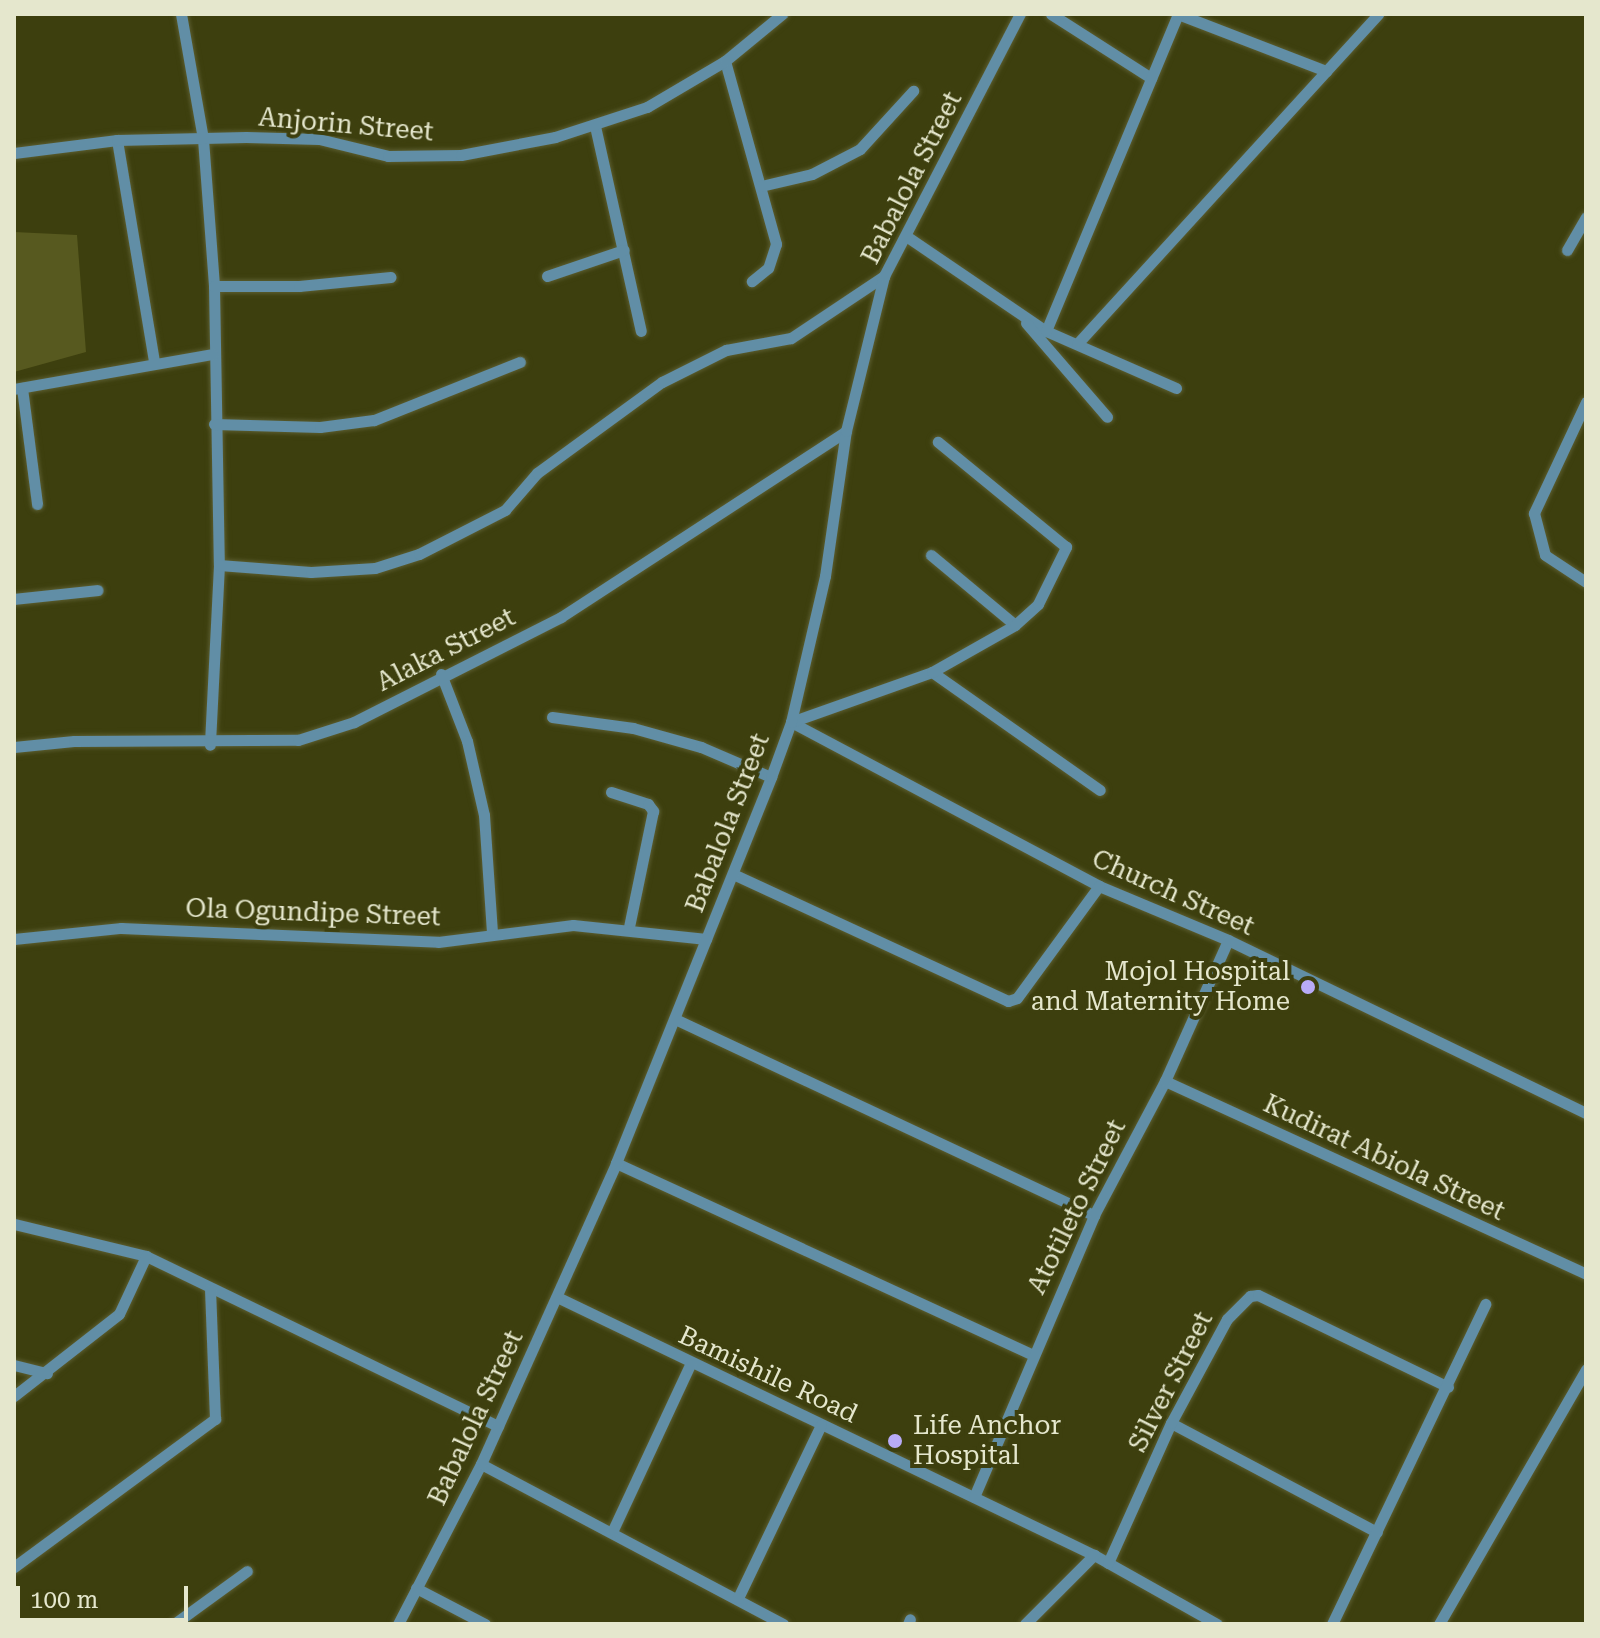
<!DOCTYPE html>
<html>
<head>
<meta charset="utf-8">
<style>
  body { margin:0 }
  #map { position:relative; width:1600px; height:1638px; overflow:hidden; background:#3d3f0e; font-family:"Roboto Serif",serif }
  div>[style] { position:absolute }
  .green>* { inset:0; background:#57591f }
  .roads { filter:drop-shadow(0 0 2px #5b5d30) drop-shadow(0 0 2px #5b5d30) }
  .minor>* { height:11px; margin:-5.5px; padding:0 5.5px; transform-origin:5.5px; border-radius:5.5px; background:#618ea6 }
  .dots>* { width:22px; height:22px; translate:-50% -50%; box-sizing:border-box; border:4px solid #3d3f0e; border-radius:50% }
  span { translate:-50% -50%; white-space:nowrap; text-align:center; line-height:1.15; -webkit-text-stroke:8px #3d3f0e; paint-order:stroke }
  .street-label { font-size:26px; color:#e5e7cd }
  .poi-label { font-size:26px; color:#e5e7cd }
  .right { translate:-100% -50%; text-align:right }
  .left { translate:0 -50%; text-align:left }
  .frame { position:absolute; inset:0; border:16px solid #e5e7cd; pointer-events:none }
  .scale { position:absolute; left:16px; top:1586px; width:172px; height:36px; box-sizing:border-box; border:4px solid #e5e7cd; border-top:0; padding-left:10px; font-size:24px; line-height:28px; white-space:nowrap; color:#e5e7cd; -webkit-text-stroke:6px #3d3f0e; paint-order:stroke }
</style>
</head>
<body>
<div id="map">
  <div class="green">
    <div style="clip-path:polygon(14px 232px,77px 235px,86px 352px,14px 372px)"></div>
  </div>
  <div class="roads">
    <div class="minor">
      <div style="left:181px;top:14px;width:127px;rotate:80deg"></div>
      <div style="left:203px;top:139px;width:147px;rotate:85.7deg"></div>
      <div style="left:214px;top:286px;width:279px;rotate:89deg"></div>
      <div style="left:219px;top:565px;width:180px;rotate:92.9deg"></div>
      <div style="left:1051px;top:14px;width:119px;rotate:32.6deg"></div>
      <div style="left:1178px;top:14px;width:159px;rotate:21.1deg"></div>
      <div style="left:725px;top:61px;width:190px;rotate:74.4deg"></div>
      <div style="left:776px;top:244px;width:25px;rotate:108deg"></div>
      <div style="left:768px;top:268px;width:21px;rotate:141deg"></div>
      <div style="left:595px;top:126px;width:210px;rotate:77.4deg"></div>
      <div style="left:117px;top:140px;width:225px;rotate:80.5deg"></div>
      <div style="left:14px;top:153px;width:104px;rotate:-7.2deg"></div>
      <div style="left:117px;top:140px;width:129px;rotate:-1.3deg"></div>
      <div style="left:246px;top:137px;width:73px;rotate:1.6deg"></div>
      <div style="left:319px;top:139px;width:71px;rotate:13.8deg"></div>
      <div style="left:388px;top:156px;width:73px;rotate:-0.8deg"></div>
      <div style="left:461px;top:155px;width:96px;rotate:-10.8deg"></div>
      <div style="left:555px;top:137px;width:97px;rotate:-18.1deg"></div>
      <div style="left:647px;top:107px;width:91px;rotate:-30.5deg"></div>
      <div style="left:725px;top:61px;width:74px;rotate:-39.5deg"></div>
      <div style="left:761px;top:186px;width:52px;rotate:-13.2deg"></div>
      <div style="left:812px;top:174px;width:54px;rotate:-27.5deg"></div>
      <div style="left:860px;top:149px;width:79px;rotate:-47.6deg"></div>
      <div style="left:906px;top:236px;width:169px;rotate:34.2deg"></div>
      <div style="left:1046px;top:331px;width:142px;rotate:23.7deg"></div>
      <div style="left:1567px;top:250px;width:38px;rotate:-60deg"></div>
      <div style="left:547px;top:276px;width:81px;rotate:-18.7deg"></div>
      <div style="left:214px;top:286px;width:85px"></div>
      <div style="left:299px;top:286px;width:92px;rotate:-5.6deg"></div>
      <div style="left:1026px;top:323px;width:124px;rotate:49.2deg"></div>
      <div style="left:1046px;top:331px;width:343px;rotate:-67.4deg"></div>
      <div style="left:1077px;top:344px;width:447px;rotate:-47.6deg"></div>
      <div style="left:22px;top:388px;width:117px;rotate:82.6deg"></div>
      <div style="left:14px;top:389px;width:201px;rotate:-10deg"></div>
      <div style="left:1586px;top:402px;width:123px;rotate:115.1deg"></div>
      <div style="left:1534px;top:513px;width:43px;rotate:75.3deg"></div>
      <div style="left:1545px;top:555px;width:49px;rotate:33.4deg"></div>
      <div style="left:214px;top:424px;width:106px;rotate:1.6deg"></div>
      <div style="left:320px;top:427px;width:54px;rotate:-7.4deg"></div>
      <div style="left:374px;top:420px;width:157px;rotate:-21.7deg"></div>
      <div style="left:931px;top:555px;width:109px;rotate:39.8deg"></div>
      <div style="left:219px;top:565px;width:92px;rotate:4.4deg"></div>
      <div style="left:311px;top:572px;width:64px;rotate:-3.6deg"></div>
      <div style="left:375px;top:568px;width:46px;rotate:-17.7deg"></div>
      <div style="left:419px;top:554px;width:97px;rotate:-27.1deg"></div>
      <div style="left:505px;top:510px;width:49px;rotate:-49.1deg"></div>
      <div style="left:537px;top:473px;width:155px;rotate:-36.1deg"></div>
      <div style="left:662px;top:382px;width:72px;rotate:-26.6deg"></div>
      <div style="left:726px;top:350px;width:66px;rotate:-10.5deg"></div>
      <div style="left:791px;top:338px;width:112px;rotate:-33.7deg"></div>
      <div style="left:14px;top:599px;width:84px;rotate:-6.1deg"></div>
      <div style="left:932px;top:672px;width:205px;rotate:35.1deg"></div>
      <div style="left:441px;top:674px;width:72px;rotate:68.8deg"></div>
      <div style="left:467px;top:741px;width:76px;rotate:77.1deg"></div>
      <div style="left:484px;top:815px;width:118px;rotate:86.1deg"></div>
      <div style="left:552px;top:717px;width:82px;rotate:7.7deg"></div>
      <div style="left:633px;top:728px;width:71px;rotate:15.6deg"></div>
      <div style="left:701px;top:747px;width:76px;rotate:23.2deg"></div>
      <div style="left:791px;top:722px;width:349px;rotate:28deg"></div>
      <div style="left:1099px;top:886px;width:140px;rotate:22.7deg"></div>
      <div style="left:1228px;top:940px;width:398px;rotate:25.8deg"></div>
      <div style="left:791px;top:722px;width:150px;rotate:-19.5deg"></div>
      <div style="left:932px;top:672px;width:95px;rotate:-29.5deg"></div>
      <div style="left:1015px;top:625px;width:31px;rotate:-42deg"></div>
      <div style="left:1038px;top:604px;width:64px;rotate:-63.8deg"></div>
      <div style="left:1066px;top:547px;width:166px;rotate:-140.6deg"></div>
      <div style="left:14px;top:747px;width:60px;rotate:-5.7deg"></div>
      <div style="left:74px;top:741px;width:224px;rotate:-0.3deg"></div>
      <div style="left:298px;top:740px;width:59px;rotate:-17.8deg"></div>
      <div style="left:354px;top:722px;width:232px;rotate:-26.9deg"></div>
      <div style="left:561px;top:617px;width:340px;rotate:-33.1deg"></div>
      <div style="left:611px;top:792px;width:39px;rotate:18deg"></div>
      <div style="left:648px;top:804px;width:9px;rotate:54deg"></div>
      <div style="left:653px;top:811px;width:118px;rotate:101.7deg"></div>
      <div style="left:733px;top:874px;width:303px;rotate:24.8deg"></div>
      <div style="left:1008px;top:1001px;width:9px;rotate:-18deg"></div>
      <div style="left:1017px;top:998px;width:139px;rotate:-53.8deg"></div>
      <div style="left:14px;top:939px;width:108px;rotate:-5.9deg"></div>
      <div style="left:121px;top:928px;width:317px;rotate:2.5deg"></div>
      <div style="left:438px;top:942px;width:136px;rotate:-7.2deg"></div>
      <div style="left:573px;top:925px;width:134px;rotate:6deg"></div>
      <div style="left:675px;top:1019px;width:463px;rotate:25.1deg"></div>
      <div style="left:1165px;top:1081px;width:463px;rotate:24.6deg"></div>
      <div style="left:616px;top:1163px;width:458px;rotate:24.7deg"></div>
      <div style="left:14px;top:1224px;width:136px;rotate:13.6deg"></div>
      <div style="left:146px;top:1256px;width:391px;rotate:25.8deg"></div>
      <div style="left:557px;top:1297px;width:596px;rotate:25.66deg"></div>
      <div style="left:1094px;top:1555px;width:141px;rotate:29.3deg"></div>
      <div style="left:14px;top:1365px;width:34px;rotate:14deg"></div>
      <div style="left:14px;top:1396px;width:133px;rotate:-38deg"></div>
      <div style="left:119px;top:1314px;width:64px;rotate:-65deg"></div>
      <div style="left:1171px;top:1423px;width:233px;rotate:27.9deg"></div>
      <div style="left:481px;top:1464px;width:342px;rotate:27.9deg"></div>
      <div style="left:974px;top:1497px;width:306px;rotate:-66.9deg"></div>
      <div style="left:1094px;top:1215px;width:152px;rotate:-62.1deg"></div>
      <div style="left:1165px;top:1081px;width:154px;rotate:-65.9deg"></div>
      <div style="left:612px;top:1532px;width:184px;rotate:-65deg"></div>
      <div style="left:1108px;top:1563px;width:154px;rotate:-65.8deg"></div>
      <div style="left:1171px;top:1423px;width:118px;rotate:-61.7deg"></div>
      <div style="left:1227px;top:1319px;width:33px;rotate:-45deg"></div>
      <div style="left:1250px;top:1296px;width:8px;rotate:-7deg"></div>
      <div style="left:1258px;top:1295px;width:211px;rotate:25.8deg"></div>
      <div style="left:14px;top:1567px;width:250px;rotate:-36.4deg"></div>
      <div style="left:215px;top:1419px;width:129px;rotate:-92.2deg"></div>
      <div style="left:416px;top:1588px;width:78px;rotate:27.6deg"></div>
      <div style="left:738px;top:1598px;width:192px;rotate:-64.4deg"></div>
      <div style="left:174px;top:1624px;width:90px;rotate:-36deg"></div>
      <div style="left:398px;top:1624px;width:180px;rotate:-62.6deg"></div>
      <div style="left:481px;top:1464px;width:330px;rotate:-65.8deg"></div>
      <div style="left:616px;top:1163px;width:416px;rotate:-68.1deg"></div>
      <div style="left:771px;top:777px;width:59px;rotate:-70deg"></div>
      <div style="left:791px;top:722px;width:150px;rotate:-76.9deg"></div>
      <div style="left:825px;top:576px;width:147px;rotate:-81.8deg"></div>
      <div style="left:846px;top:431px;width:160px;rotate:-76.2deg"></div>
      <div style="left:884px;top:276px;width:295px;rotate:-62.6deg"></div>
      <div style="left:908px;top:1624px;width:5px;rotate:-68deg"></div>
      <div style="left:1025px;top:1624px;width:98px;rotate:-45deg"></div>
      <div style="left:1332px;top:1624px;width:355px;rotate:-64.4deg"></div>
      <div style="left:1439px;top:1624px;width:294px;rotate:-60deg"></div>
    </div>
  </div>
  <div class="dots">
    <div style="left:1308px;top:987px;background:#b8abf7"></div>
    <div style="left:895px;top:1441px;background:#b8abf7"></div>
  </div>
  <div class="street-label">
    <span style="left:346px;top:125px;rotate:5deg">Anjorin Street</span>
    <span style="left:912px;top:178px;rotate:-63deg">Babalola Street</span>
    <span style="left:446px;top:650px;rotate:-27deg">Alaka Street</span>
    <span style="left:728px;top:823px;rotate:-69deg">Babalola Street</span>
    <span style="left:1173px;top:893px;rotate:24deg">Church Street</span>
    <span style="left:313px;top:913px;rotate:2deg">Ola Ogundipe Street</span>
    <span style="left:1384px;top:1158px;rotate:25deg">Kudirat Abiola Street</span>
    <span style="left:1077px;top:1207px;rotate:-64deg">Atotileto Street</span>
    <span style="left:768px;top:1375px;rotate:25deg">Bamishile Road</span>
    <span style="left:1171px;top:1382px;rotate:-63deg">Silver Street</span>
    <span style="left:476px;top:1418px;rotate:-65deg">Babalola Street</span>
  </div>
  <div class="poi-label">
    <span class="right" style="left:1290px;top:987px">Mojol Hospital<br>and Maternity Home</span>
    <span class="left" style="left:913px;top:1441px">Life Anchor<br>Hospital</span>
  </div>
  <div class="frame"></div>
  <div class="scale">100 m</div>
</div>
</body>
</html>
